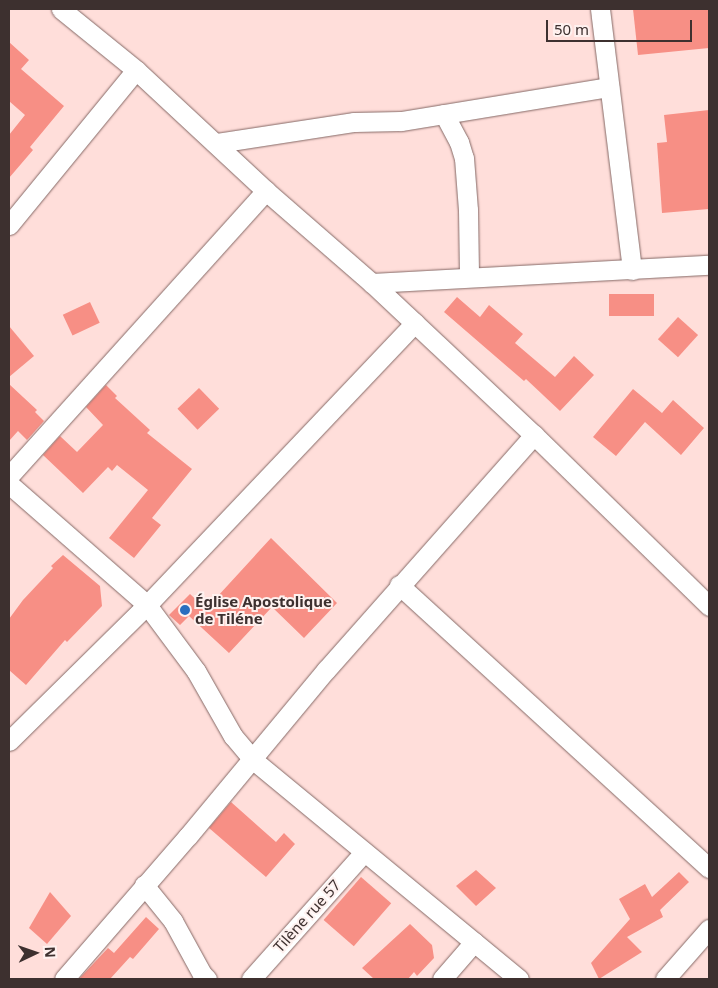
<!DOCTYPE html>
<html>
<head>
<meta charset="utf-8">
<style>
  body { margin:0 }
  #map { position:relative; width:718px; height:988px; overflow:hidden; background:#ffdeda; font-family:"Noto Sans",sans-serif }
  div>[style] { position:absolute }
  .building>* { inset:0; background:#f78f85; transform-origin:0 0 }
  .roads { filter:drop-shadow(0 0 1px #856966) drop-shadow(0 0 1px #856966) }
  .minor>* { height:19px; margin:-9.5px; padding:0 9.5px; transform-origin:9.5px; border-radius:9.5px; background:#fff }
  .dots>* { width:14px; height:14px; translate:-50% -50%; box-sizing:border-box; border:2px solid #fef1ef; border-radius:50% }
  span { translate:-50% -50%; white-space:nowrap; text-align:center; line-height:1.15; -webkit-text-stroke:4px #fef1ef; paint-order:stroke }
  .poi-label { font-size:15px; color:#3d302f; font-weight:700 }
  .left { translate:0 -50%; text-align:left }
  .street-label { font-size:15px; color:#3d302f }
  .frame { position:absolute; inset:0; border:10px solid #3d302f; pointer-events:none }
  .north { position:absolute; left:10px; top:928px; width:50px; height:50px; -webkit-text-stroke:4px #fef1ef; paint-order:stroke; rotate:87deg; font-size:14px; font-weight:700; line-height:20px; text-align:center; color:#3d302f }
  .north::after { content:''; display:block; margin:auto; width:18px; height:22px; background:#3d302f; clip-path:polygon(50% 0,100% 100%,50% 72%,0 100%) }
  .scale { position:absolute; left:546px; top:20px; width:146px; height:22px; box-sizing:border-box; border:2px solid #3d302f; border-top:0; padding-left:6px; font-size:15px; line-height:18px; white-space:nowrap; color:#3d302f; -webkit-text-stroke:4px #fef1ef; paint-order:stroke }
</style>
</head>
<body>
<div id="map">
  <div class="building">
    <div style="clip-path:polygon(633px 9px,709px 9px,709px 48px,638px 55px)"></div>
    <div style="clip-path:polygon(9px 42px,29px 60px,21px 69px,64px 106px,30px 147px,33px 150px,9px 178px,9px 135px,25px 115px,9px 101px)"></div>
    <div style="clip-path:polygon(709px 110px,709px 209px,662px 213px,657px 143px,667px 142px,664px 115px)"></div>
    <div style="left:654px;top:294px;width:22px;height:45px;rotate:90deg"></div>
    <div style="clip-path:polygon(457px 297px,480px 317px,489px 305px,523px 334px,515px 343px,555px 377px,574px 356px,594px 375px,560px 411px,526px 379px,524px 381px,444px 312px)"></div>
    <div style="left:90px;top:302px;width:23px;height:30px;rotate:65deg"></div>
    <div style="left:678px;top:317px;width:27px;height:30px;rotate:42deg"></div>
    <div style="clip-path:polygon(9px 326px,34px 356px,9px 377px)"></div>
    <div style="clip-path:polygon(9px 384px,37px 410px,35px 412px,44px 421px,27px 440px,18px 431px,9px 441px)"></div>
    <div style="clip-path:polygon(106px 385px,117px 396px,115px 398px,150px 430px,147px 433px,192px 469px,152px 518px,161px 525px,134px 558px,109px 538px,148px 490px,117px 465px,112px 471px,108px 467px,83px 493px,43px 455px,60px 436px,77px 452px,103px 425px,86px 407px)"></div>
    <div style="left:199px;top:388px;width:29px;height:30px;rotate:46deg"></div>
    <div style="clip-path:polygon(633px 389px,662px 413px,673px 400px,704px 428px,681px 455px,645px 422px,616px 456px,593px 437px)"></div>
    <div style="clip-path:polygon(271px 538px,337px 603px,304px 638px,272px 607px,229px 653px,189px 616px,180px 625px,169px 615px,190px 594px,206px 609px)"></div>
    <div style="clip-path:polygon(63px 555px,100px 586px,102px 606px,67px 642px,65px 640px,26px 685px,9px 670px,9px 619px,23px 600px,53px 568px,51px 566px)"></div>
    <div style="clip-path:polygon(231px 802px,276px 842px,284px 833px,295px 844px,266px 877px,209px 828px)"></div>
    <div style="clip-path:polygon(476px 870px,496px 888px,476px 906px,456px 886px)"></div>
    <div style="clip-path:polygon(679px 872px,689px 882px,660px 910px,663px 917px,627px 937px,642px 952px,599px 979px,591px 963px,630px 919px,619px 899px,645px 884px,652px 897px)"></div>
    <div style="left:361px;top:877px;width:40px;height:57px;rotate:41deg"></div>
    <div style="clip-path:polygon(50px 892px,71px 916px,47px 944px,29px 928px)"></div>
    <div style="clip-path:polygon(146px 917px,159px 929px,133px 959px,130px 957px,110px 979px,79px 979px,108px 948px,114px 953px)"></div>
    <div style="clip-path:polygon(410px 924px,432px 945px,434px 958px,417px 976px,414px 972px,408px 979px,374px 979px,362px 968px)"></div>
  </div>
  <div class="roads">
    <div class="minor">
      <div style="left:61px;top:9px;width:97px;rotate:39.1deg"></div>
      <div style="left:136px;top:70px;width:178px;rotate:42.9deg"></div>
      <div style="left:266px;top:191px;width:140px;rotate:41deg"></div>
      <div style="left:372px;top:283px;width:222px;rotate:43.2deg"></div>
      <div style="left:534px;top:435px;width:245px;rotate:44.3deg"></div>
      <div style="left:600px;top:9px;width:263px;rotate:83deg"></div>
      <div style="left:444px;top:114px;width:32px;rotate:62deg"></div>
      <div style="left:459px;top:142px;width:17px;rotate:73deg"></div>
      <div style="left:464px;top:158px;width:52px;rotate:85.6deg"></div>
      <div style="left:468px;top:210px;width:67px;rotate:89.1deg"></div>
      <div style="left:217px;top:143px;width:139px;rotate:-8.7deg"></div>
      <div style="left:354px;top:122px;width:47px;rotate:-1.2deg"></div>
      <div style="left:401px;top:121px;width:211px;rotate:-9.3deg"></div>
      <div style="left:9px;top:225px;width:200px;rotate:-50.7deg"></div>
      <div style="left:372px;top:283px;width:337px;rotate:-3.1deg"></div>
      <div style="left:9px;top:476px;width:384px;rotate:-48deg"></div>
      <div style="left:9px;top:484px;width:184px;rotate:41.2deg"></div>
      <div style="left:147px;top:605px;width:82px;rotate:53.4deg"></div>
      <div style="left:196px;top:671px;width:75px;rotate:60.4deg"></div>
      <div style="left:233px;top:736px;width:30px;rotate:50deg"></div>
      <div style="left:252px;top:759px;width:346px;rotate:39.5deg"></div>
      <div style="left:399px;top:585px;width:420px;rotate:42.4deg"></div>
      <div style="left:9px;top:741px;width:194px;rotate:-44.6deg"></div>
      <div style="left:147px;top:605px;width:389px;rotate:-46.5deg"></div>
      <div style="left:144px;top:885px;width:46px;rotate:51.1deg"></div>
      <div style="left:173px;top:921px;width:60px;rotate:61.3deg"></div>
      <div style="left:202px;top:974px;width:7px;rotate:45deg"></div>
      <div style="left:64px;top:979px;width:189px;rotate:-49.1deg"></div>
      <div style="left:188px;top:836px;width:216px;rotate:-50.3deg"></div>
      <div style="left:326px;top:670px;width:314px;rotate:-48.5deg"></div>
      <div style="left:251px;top:979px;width:170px;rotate:-48.3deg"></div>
      <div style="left:442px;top:979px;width:49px;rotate:-49.1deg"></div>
      <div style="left:665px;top:979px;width:67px;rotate:-48.7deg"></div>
    </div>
  </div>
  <div class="dots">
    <div style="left:185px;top:610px;background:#2a6ebf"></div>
  </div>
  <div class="poi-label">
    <span class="left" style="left:195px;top:610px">Église Apostolique<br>de Tiléne</span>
  </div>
  <div class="street-label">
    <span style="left:307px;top:916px;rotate:-48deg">Tilène rue 57</span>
  </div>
  <div class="frame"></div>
  <div class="north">N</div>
  <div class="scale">50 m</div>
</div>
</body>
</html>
